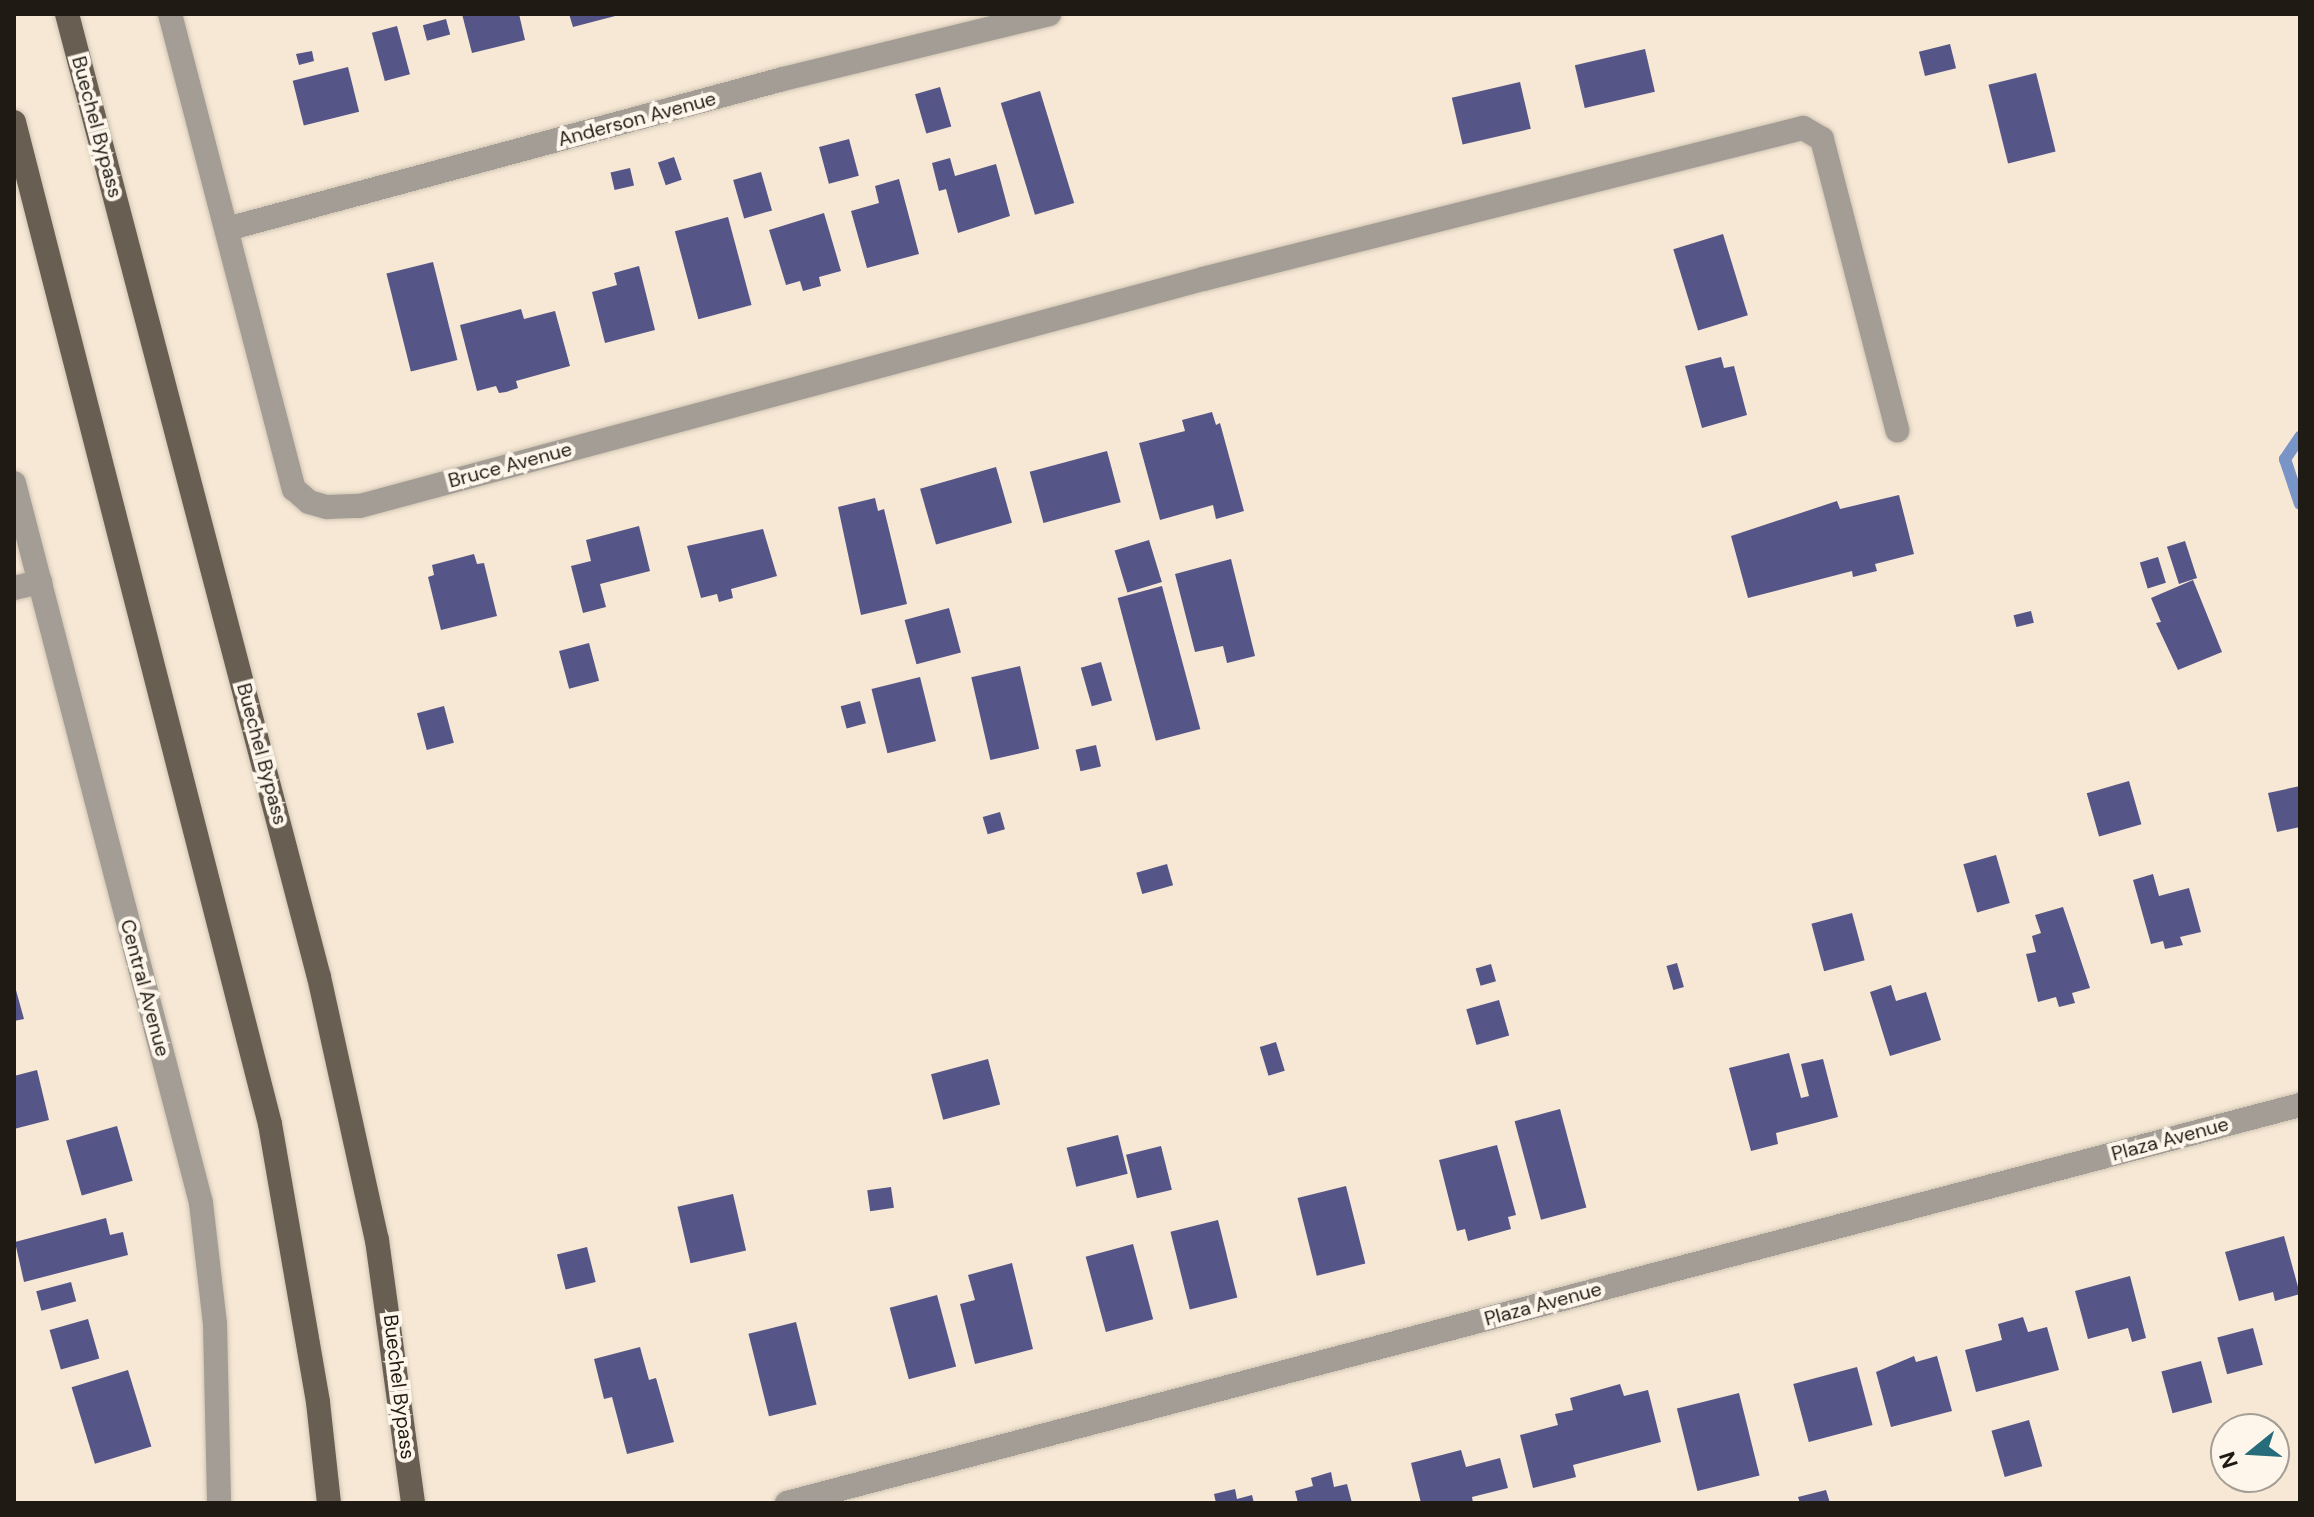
<!DOCTYPE html>
<html>
<head>
<meta charset="utf-8">
<style>
  body { margin:0 }
  #map { position:relative; width:2314px; height:1517px; overflow:hidden; background:#f6e8d5; font-family:"DM Sans",sans-serif }
  div>[style] { position:absolute }
  .stream>* { height:12px; margin:-6px; padding:0 6px; transform-origin:6px; border-radius:6px; background:#7994c6 }
  .building>* { inset:0; background:#565588; transform-origin:0 0 }
  .roads { filter:drop-shadow(0 0 2px #cfc3b2) drop-shadow(0 0 2px #cfc3b2) }
  .minor>* { height:24px; margin:-12px; padding:0 12px; transform-origin:12px; border-radius:12px; background:#a39d95 }
  .major>* { height:24px; margin:-12px; padding:0 12px; transform-origin:12px; border-radius:12px; background:#685e51 }
  span { translate:-50% -50%; white-space:nowrap; text-align:center; line-height:1.15; -webkit-text-stroke:8px #fef6eb; paint-order:stroke }
  .street-label { font-size:20px; color:#1f1a14 }
  .frame { position:absolute; inset:0; border:16px solid #1f1a14; pointer-events:none }
  .north { position:absolute; left:2210px; top:1413px; width:80px; height:80px; box-sizing:border-box; background:#fef6eb; border:2px solid #a59e95; border-radius:50%; rotate:252deg; font-size:22px; font-weight:700; line-height:32px; text-align:center; color:#1f1a14 }
  .north::after { content:''; display:block; margin:auto; width:28px; height:36px; background:#266c7a; clip-path:polygon(50% 0,100% 100%,50% 72%,0 100%) }
</style>
</head>
<body>
<div id="map">
  <div class="stream">
    <div style="left:2300px;top:437px;width:27px;rotate:124deg"></div>
    <div style="left:2285px;top:459px;width:47px;rotate:71.6deg"></div>
  </div>
  <div class="building">
    <div style="clip-path:polygon(462px 14px,519px 14px,525px 40px,472px 53px)"></div>
    <div style="clip-path:polygon(569px 14px,619px 14px,619px 15px,573px 27px)"></div>
    <div style="left:446px;top:19px;width:16px;height:24px;rotate:75deg"></div>
    <div style="left:397px;top:26px;width:50px;height:26px;rotate:75deg"></div>
    <div style="left:1950px;top:44px;width:25px;height:32px;rotate:76deg"></div>
    <div style="left:1645px;top:49px;width:44px;height:72px;rotate:77deg"></div>
    <div style="clip-path:polygon(312px 51px,314px 61px,299px 65px,296px 54px)"></div>
    <div style="left:348px;top:67px;width:46px;height:57px;rotate:76deg"></div>
    <div style="left:2036px;top:73px;width:81px;height:49px;rotate:76deg"></div>
    <div style="left:1520px;top:82px;width:48px;height:70px;rotate:77deg"></div>
    <div style="left:940px;top:87px;width:41px;height:26px;rotate:74deg"></div>
    <div style="left:1040px;top:91px;width:117px;height:41px;rotate:73deg"></div>
    <div style="left:849px;top:139px;width:38px;height:31px;rotate:75deg"></div>
    <div style="left:674px;top:157px;width:24px;height:17px;rotate:71deg"></div>
    <div style="clip-path:polygon(950px 158px,955px 176px,996px 164px,1010px 216px,958px 233px,946px 189px,939px 191px,932px 163px)"></div>
    <div style="left:630px;top:168px;width:18px;height:20px;rotate:77deg"></div>
    <div style="left:761px;top:172px;width:40px;height:29px;rotate:74deg"></div>
    <div style="clip-path:polygon(899px 179px,919px 254px,867px 268px,851px 211px,879px 203px,875px 186px)"></div>
    <div style="clip-path:polygon(824px 213px,841px 271px,819px 277px,821px 286px,803px 291px,800px 281px,786px 285px,769px 230px)"></div>
    <div style="left:728px;top:217px;width:91px;height:55px;rotate:75deg"></div>
    <div style="left:1723px;top:234px;width:85px;height:52px;rotate:73deg"></div>
    <div style="left:433px;top:262px;width:101px;height:48px;rotate:76deg"></div>
    <div style="clip-path:polygon(639px 266px,655px 330px,605px 343px,592px 292px,617px 285px,614px 273px)"></div>
    <div style="clip-path:polygon(521px 309px,524px 319px,555px 311px,570px 366px,516px 381px,518px 388px,506px 392px,499px 393px,496px 386px,477px 391px,460px 325px)"></div>
    <div style="clip-path:polygon(1721px 357px,1724px 368px,1734px 366px,1747px 415px,1702px 428px,1685px 366px)"></div>
    <div style="clip-path:polygon(1212px 412px,1216px 425px,1220px 423px,1244px 511px,1216px 519px,1213px 505px,1160px 520px,1139px 443px,1185px 431px,1182px 420px)"></div>
    <div style="left:1107px;top:451px;width:53px;height:80px;rotate:75deg"></div>
    <div style="left:996px;top:467px;width:58px;height:79px;rotate:74deg"></div>
    <div style="clip-path:polygon(1899px 495px,1914px 554px,1875px 564px,1877px 571px,1853px 577px,1852px 571px,1748px 598px,1731px 536px,1837px 501px,1840px 509px)"></div>
    <div style="clip-path:polygon(875px 498px,878px 511px,884px 509px,907px 604px,861px 615px,838px 507px)"></div>
    <div style="clip-path:polygon(639px 526px,650px 571px,600px 584px,606px 607px,583px 613px,571px 566px,591px 561px,586px 540px)"></div>
    <div style="clip-path:polygon(763px 529px,777px 576px,731px 589px,733px 598px,719px 602px,717px 594px,701px 598px,687px 546px)"></div>
    <div style="left:1149px;top:540px;width:44px;height:36px;rotate:73deg"></div>
    <div style="left:2185px;top:541px;width:39px;height:19px;rotate:72deg"></div>
    <div style="clip-path:polygon(474px 554px,477px 564px,484px 563px,497px 616px,441px 630px,428px 577px,434px 575px,432px 565px)"></div>
    <div style="left:2158px;top:557px;width:27px;height:19px;rotate:73deg"></div>
    <div style="clip-path:polygon(1231px 559px,1255px 656px,1227px 663px,1223px 646px,1195px 652px,1175px 574px)"></div>
    <div style="clip-path:polygon(2193px 580px,2222px 652px,2178px 670px,2156px 623px,2161px 622px,2151px 598px)"></div>
    <div style="left:1162px;top:586px;width:148px;height:46px;rotate:75deg"></div>
    <div style="left:949px;top:608px;width:46px;height:46px;rotate:75deg"></div>
    <div style="left:2031px;top:611px;width:12px;height:18px;rotate:76deg"></div>
    <div style="left:589px;top:643px;width:39px;height:31px;rotate:75deg"></div>
    <div style="left:1101px;top:662px;width:40px;height:21px;rotate:74deg"></div>
    <div style="left:1020px;top:666px;width:85px;height:50px;rotate:77deg"></div>
    <div style="left:920px;top:677px;width:66px;height:50px;rotate:76deg"></div>
    <div style="left:860px;top:701px;width:23px;height:20px;rotate:75deg"></div>
    <div style="left:444px;top:706px;width:38px;height:28px;rotate:75deg"></div>
    <div style="left:1096px;top:745px;width:22px;height:21px;rotate:77deg"></div>
    <div style="left:2129px;top:781px;width:45px;height:44px;rotate:74deg"></div>
    <div style="clip-path:polygon(2300px 786px,2300px 827px,2277px 832px,2268px 793px)"></div>
    <div style="left:1000px;top:812px;width:18px;height:18px;rotate:74deg"></div>
    <div style="left:1996px;top:855px;width:50px;height:34px;rotate:74deg"></div>
    <div style="left:1167px;top:864px;width:22px;height:32px;rotate:74deg"></div>
    <div style="clip-path:polygon(2153px 874px,2159px 896px,2189px 888px,2201px 932px,2180px 937px,2183px 945px,2165px 949px,2163px 941px,2151px 944px,2133px 880px)"></div>
    <div style="clip-path:polygon(2063px 907px,2090px 988px,2072px 993px,2075px 1003px,2059px 1007px,2056px 997px,2038px 1002px,2026px 954px,2036px 952px,2032px 936px,2041px 933px,2035px 915px)"></div>
    <div style="left:1852px;top:913px;width:49px;height:42px;rotate:75deg"></div>
    <div style="left:1677px;top:963px;width:25px;height:11px;rotate:74deg"></div>
    <div style="left:1491px;top:964px;width:18px;height:16px;rotate:74deg"></div>
    <div style="clip-path:polygon(14px 983px,24px 1019px,14px 1021px)"></div>
    <div style="clip-path:polygon(1891px 985px,1896px 1001px,1926px 992px,1941px 1040px,1890px 1056px,1870px 992px)"></div>
    <div style="left:1499px;top:1000px;width:37px;height:34px;rotate:74deg"></div>
    <div style="left:1276px;top:1042px;width:30px;height:17px;rotate:73deg"></div>
    <div style="clip-path:polygon(1789px 1053px,1801px 1098px,1809px 1096px,1801px 1064px,1823px 1059px,1838px 1117px,1776px 1133px,1778px 1144px,1751px 1151px,1729px 1068px)"></div>
    <div style="left:988px;top:1059px;width:47px;height:59px;rotate:75deg"></div>
    <div style="clip-path:polygon(37px 1070px,49px 1120px,14px 1129px,14px 1076px)"></div>
    <div style="left:1560px;top:1109px;width:102px;height:47px;rotate:75deg"></div>
    <div style="left:117px;top:1126px;width:57px;height:53px;rotate:74deg"></div>
    <div style="left:1118px;top:1135px;width:40px;height:53px;rotate:76deg"></div>
    <div style="clip-path:polygon(1497px 1145px,1516px 1215px,1508px 1217px,1511px 1229px,1468px 1241px,1465px 1229px,1457px 1231px,1439px 1160px)"></div>
    <div style="left:1161px;top:1146px;width:45px;height:36px;rotate:76deg"></div>
    <div style="left:1346px;top:1186px;width:80px;height:50px;rotate:76deg"></div>
    <div style="left:891px;top:1187px;width:21px;height:24px;rotate:82deg"></div>
    <div style="left:733px;top:1194px;width:58px;height:57px;rotate:77deg"></div>
    <div style="clip-path:polygon(106px 1218px,110px 1235px,123px 1232px,128px 1255px,24px 1282px,15px 1242px)"></div>
    <div style="left:1218px;top:1220px;width:80px;height:49px;rotate:76deg"></div>
    <div style="clip-path:polygon(2284px 1236px,2300px 1294px,2275px 1301px,2273px 1292px,2239px 1301px,2225px 1252px)"></div>
    <div style="left:1133px;top:1244px;width:78px;height:49px;rotate:75deg"></div>
    <div style="left:587px;top:1247px;width:36px;height:31px;rotate:76deg"></div>
    <div style="clip-path:polygon(1012px 1263px,1033px 1349px,975px 1364px,960px 1304px,975px 1300px,968px 1275px)"></div>
    <div style="clip-path:polygon(2130px 1276px,2146px 1338px,2132px 1342px,2128px 1328px,2088px 1339px,2075px 1291px)"></div>
    <div style="left:71px;top:1282px;width:20px;height:36px;rotate:75deg"></div>
    <div style="left:937px;top:1295px;width:74px;height:49px;rotate:75deg"></div>
    <div style="clip-path:polygon(2023px 1317px,2028px 1332px,2047px 1327px,2059px 1370px,1976px 1392px,1965px 1350px,2002px 1340px,1998px 1324px)"></div>
    <div style="left:88px;top:1319px;width:41px;height:40px;rotate:74deg"></div>
    <div style="left:796px;top:1322px;width:85px;height:49px;rotate:76deg"></div>
    <div style="left:2253px;top:1328px;width:38px;height:37px;rotate:75deg"></div>
    <div style="clip-path:polygon(640px 1347px,649px 1380px,656px 1378px,674px 1442px,627px 1454px,612px 1397px,604px 1399px,594px 1359px)"></div>
    <div style="clip-path:polygon(1914px 1356px,1916px 1362px,1937px 1356px,1952px 1411px,1891px 1427px,1876px 1372px)"></div>
    <div style="left:2201px;top:1361px;width:43px;height:41px;rotate:75deg"></div>
    <div style="left:1857px;top:1367px;width:60px;height:66px;rotate:75deg"></div>
    <div style="left:128px;top:1370px;width:80px;height:59px;rotate:73deg"></div>
    <div style="clip-path:polygon(1620px 1384px,1624px 1396px,1648px 1390px,1661px 1442px,1573px 1465px,1576px 1477px,1533px 1488px,1520px 1435px,1558px 1425px,1555px 1414px,1573px 1410px,1570px 1398px)"></div>
    <div style="left:1739px;top:1393px;width:85px;height:64px;rotate:76deg"></div>
    <div style="left:2029px;top:1420px;width:48px;height:39px;rotate:74deg"></div>
    <div style="clip-path:polygon(1461px 1450px,1466px 1467px,1500px 1458px,1508px 1488px,1472px 1497px,1473px 1503px,1421px 1503px,1411px 1463px)"></div>
    <div style="clip-path:polygon(1331px 1472px,1334px 1487px,1347px 1484px,1352px 1503px,1298px 1503px,1295px 1491px,1313px 1486px,1311px 1478px)"></div>
    <div style="clip-path:polygon(1235px 1489px,1237px 1499px,1252px 1495px,1254px 1503px,1216px 1503px,1214px 1494px)"></div>
    <div style="clip-path:polygon(1826px 1490px,1830px 1503px,1800px 1503px,1798px 1497px)"></div>
  </div>
  <div class="roads">
    <div class="minor">
      <div style="left:170px;top:14px;width:491px;rotate:75.4deg"></div>
      <div style="left:294px;top:489px;width:20px;rotate:41deg"></div>
      <div style="left:309px;top:502px;width:19px;rotate:16deg"></div>
      <div style="left:327px;top:507px;width:33px;rotate:-2deg"></div>
      <div style="left:360px;top:506px;width:873px;rotate:-15.07deg"></div>
      <div style="left:1203px;top:279px;width:619px;rotate:-14.13deg"></div>
      <div style="left:1803px;top:128px;width:22px;rotate:30deg"></div>
      <div style="left:1822px;top:139px;width:301px;rotate:75.5deg"></div>
      <div style="left:227px;top:229px;width:576px;rotate:-15.1deg"></div>
      <div style="left:783px;top:79px;width:274px;rotate:-13.7deg"></div>
      <div style="left:14px;top:483px;width:744px;rotate:75.44deg"></div>
      <div style="left:201px;top:1203px;width:122px;rotate:83.4deg"></div>
      <div style="left:215px;top:1324px;width:179px;rotate:88.7deg"></div>
      <div style="left:14px;top:588px;width:27px;rotate:-13deg"></div>
      <div style="left:787px;top:1503px;width:1564px;rotate:-14.74deg"></div>
    </div>
    <div class="major">
      <div style="left:67px;top:14px;width:995px;rotate:75.34deg"></div>
      <div style="left:319px;top:977px;width:269px;rotate:77.6deg"></div>
      <div style="left:377px;top:1240px;width:265px;rotate:82.2deg"></div>
      <div style="left:14px;top:122px;width:1034px;rotate:75.67deg"></div>
      <div style="left:270px;top:1124px;width:282px;rotate:80.2deg"></div>
      <div style="left:318px;top:1402px;width:102px;rotate:83.8deg"></div>
    </div>
  </div>
  <div class="street-label">
    <span style="left:637px;top:119px;rotate:-15deg">Anderson Avenue</span>
    <span style="left:97px;top:127px;rotate:75deg">Buechel Bypass</span>
    <span style="left:510px;top:465px;rotate:-15deg">Bruce Avenue</span>
    <span style="left:262px;top:754px;rotate:75deg">Buechel Bypass</span>
    <span style="left:145px;top:988px;rotate:75deg">Central Avenue</span>
    <span style="left:2170px;top:1139px;rotate:-15deg">Plaza Avenue</span>
    <span style="left:1543px;top:1304px;rotate:-15deg">Plaza Avenue</span>
    <span style="left:399px;top:1387px;rotate:83deg">Buechel Bypass</span>
  </div>
  <div class="frame"></div>
  <div class="north">N</div>
</div>
</body>
</html>
